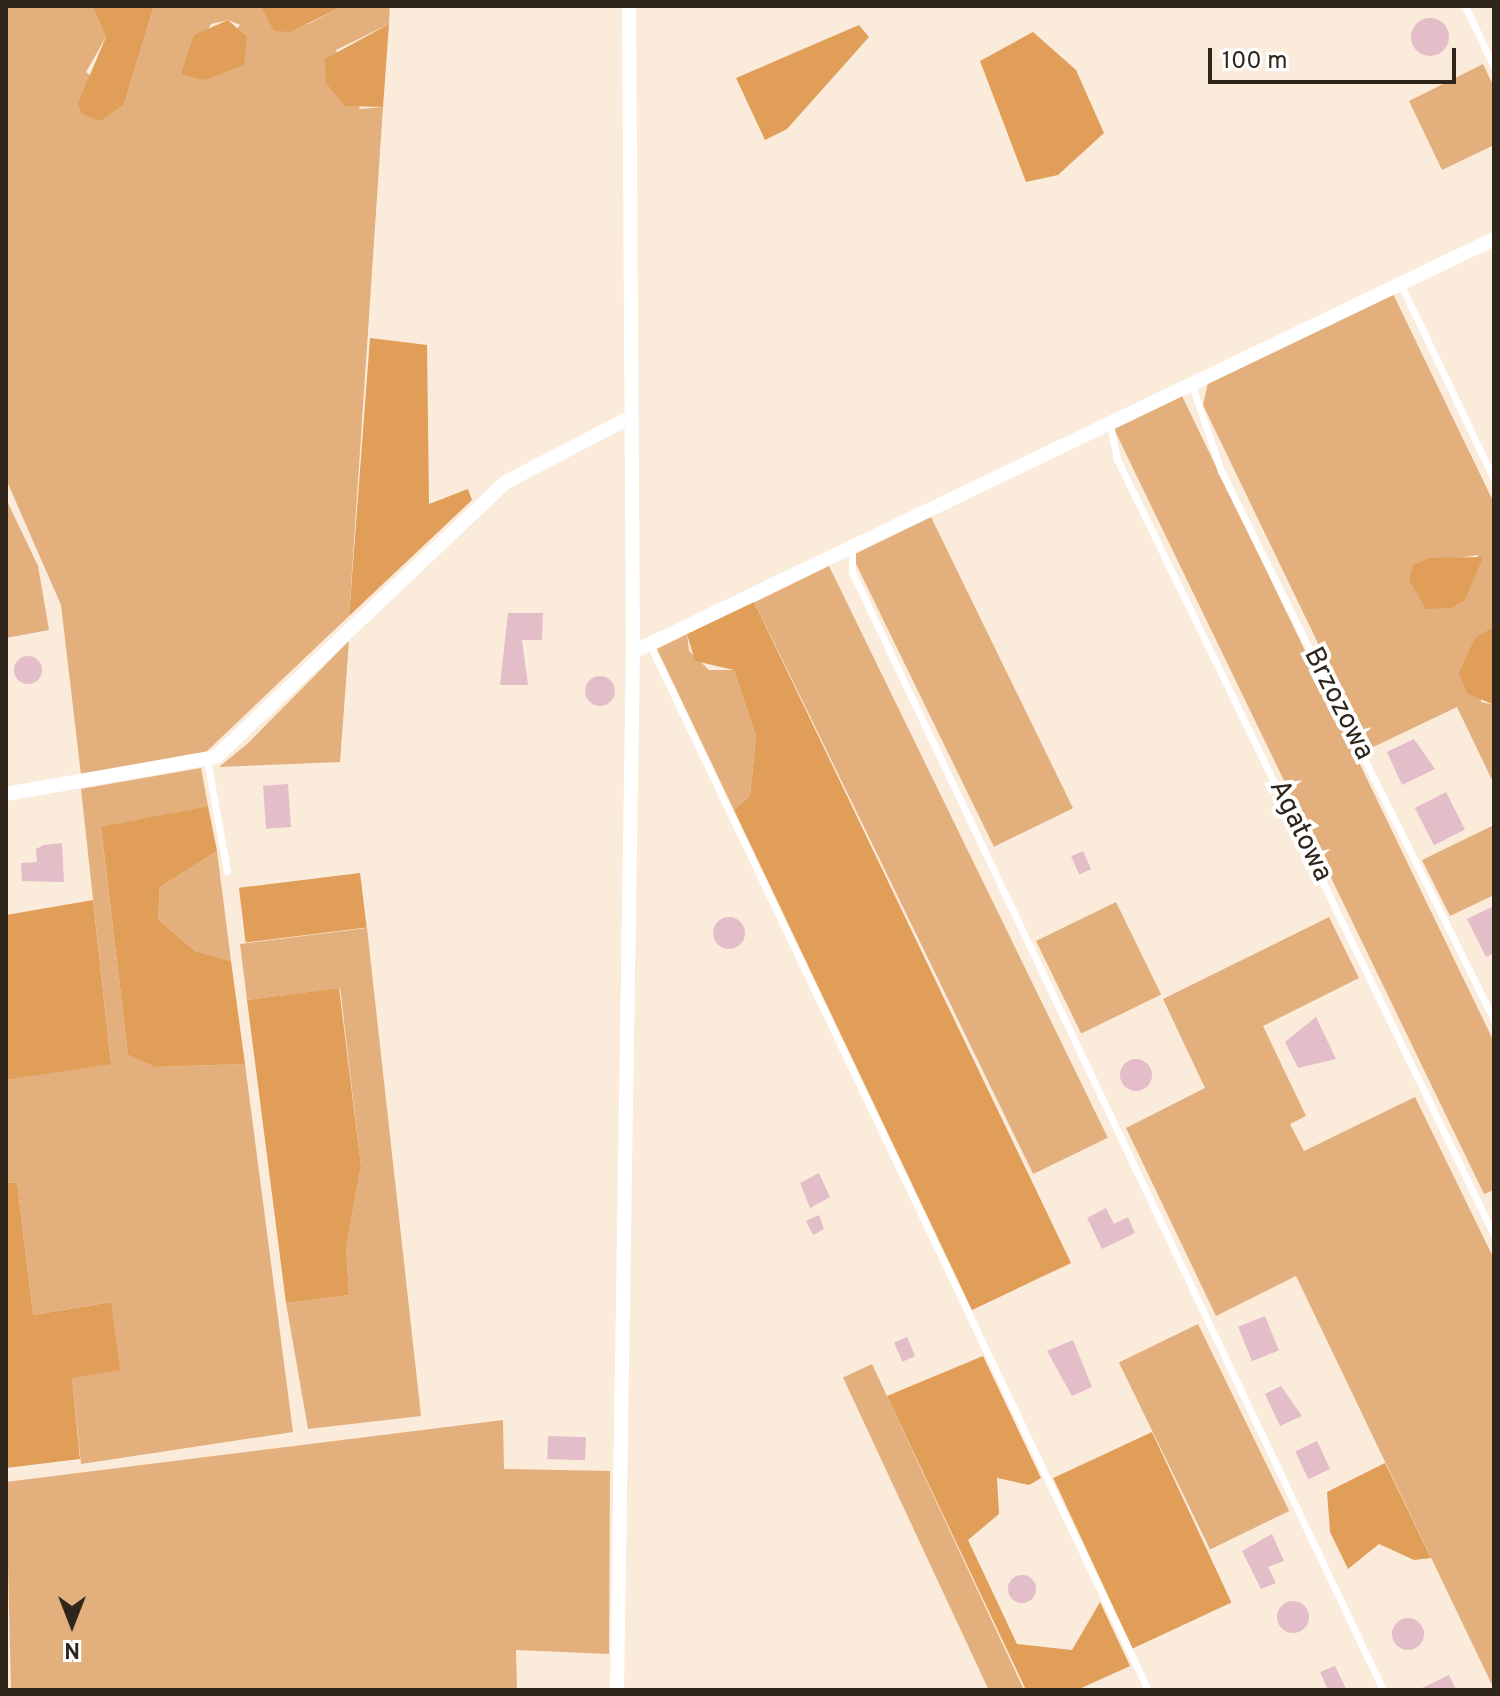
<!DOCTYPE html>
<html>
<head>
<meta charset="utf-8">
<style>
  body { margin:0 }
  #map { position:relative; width:1500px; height:1696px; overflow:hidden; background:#fbebdb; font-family:Overpass,sans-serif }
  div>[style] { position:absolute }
  .green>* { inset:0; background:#e2af7d; transform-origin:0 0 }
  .forest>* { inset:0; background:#e09e59; transform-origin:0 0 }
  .building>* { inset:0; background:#e3bdc8; transform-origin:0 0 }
  .round { border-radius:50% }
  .lane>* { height:7px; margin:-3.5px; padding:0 3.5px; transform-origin:3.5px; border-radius:3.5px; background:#fff }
  .street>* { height:14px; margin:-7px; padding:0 7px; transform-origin:7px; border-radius:7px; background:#fff }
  span { translate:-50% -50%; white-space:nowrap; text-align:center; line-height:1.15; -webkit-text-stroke:8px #fff; paint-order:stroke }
  .street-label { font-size:28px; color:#2f251b }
  .frame { position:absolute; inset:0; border:8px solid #2f251b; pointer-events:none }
  .north { position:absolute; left:32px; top:1584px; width:80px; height:80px; -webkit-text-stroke:6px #fff; paint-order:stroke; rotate:180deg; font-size:22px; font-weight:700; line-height:32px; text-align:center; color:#2f251b }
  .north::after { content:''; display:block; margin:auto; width:28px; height:36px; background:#2f251b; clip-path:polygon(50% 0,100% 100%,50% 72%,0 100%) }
  .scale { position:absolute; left:1208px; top:48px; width:248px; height:36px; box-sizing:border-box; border:4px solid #2f251b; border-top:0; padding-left:10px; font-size:24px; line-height:28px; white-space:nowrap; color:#2f251b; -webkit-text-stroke:6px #fff; paint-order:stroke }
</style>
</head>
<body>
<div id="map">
  <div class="green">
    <div style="clip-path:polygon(evenodd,6px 6px,92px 6px,106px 37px,86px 72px,124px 104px,154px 6px,261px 6px,308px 24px,343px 6px,390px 6px,389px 24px,336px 50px,360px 109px,383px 107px,349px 616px,206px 752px,81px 775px,61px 605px,6px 479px,6px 6px,228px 20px,240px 25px,197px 75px,186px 72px,211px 24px,228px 20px)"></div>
    <div style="clip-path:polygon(1483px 64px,1494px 87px,1494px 145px,1442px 170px,1409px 101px)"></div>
    <div style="clip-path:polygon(evenodd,1393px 294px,1494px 503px,1494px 627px,1481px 702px,1494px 705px,1494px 784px,1457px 707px,1369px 749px,1203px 405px,1208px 383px,1393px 294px,1478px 555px,1465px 600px,1430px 558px,1451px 559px,1478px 555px)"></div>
    <div style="clip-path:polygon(1182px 396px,1494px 1042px,1494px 1190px,1484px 1194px,1114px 429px)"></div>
    <div style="clip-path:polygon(6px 499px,38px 566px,49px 630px,6px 638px)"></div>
    <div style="left:931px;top:517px;width:324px;height:88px;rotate:64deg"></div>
    <div style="left:829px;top:566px;width:636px;height:83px;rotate:64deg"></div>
    <div style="clip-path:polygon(687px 634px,689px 651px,709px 670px,734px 670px,756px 736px,750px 796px,734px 810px,657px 649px)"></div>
    <div style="clip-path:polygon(349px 641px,340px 762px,219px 767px,247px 744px)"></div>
    <div style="clip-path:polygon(201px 768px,208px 806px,101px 828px,128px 1055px,157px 1067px,245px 1064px,293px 1432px,81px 1464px,72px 1378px,110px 1302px,33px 1315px,17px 1182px,6px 1183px,6px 1080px,111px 1063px,81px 789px)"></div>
    <div style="clip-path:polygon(1494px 825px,1494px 895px,1450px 916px,1422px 860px)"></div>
    <div style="clip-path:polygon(217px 851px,231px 961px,195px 951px,158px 919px,160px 887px)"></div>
    <div style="left:1116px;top:902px;width:103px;height:89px;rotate:64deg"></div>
    <div style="clip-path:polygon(1329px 917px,1359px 978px,1263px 1026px,1306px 1116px,1290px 1124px,1304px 1151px,1415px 1097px,1494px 1259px,1494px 1689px,1296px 1276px,1216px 1316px,1126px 1128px,1205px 1088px,1163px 999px)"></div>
    <div style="clip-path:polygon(367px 928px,421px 1416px,308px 1429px,286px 1303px,349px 1295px,346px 1248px,361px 1166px,340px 988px,247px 1000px,240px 944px)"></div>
    <div style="left:1198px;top:1324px;width:208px;height:88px;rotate:64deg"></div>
    <div style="left:872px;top:1364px;width:361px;height:32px;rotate:65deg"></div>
    <div style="clip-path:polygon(503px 1420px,504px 1469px,610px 1471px,609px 1654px,516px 1650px,517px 1690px,11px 1690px,6px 1482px)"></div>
  </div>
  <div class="forest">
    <div style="clip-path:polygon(92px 6px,154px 6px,124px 104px,100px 121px,82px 114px,78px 103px,106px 37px)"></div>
    <div style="clip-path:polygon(261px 6px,343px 6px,290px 32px,274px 31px)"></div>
    <div style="clip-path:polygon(228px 20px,247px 37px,244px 65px,204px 80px,181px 74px,194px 35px)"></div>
    <div style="clip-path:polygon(389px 24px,383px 107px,345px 106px,326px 83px,325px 59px)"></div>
    <div style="clip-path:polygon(859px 25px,869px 37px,787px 129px,765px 140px,736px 78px)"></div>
    <div style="clip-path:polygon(1033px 32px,1076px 70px,1104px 133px,1058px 175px,1026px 182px,980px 61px)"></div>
    <div style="clip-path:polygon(370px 338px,427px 345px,429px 504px,468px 489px,472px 500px,349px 616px)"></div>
    <div style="clip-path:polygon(1483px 557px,1465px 600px,1451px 608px,1426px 609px,1409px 580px,1413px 565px,1430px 558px)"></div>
    <div style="clip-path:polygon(754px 602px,1071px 1263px,972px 1310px,734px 810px,750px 796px,756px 736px,734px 670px,695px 661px,687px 634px)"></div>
    <div style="clip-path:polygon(1494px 627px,1494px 705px,1467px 693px,1459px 673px,1475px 638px)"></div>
    <div style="clip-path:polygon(208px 806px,217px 851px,160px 887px,158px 919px,195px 951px,231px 961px,245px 1064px,156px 1067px,128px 1055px,101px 827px)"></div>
    <div style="left:360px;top:873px;width:55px;height:122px;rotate:83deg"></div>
    <div style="clip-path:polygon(93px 900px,111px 1064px,6px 1080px,6px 915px)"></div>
    <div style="clip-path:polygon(339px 988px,361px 1166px,346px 1248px,349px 1295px,286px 1303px,247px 1000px)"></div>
    <div style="clip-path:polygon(17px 1182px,33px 1315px,111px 1302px,120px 1370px,72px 1378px,80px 1459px,6px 1468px,6px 1183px)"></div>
    <div style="clip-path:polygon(983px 1356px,1041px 1478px,1029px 1485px,997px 1478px,999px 1514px,968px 1540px,1017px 1644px,1072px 1650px,1100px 1602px,1130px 1666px,1077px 1690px,1026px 1690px,887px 1396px)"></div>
    <div style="left:1152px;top:1432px;width:188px;height:109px;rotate:65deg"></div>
    <div style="clip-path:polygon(1385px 1463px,1431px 1558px,1414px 1560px,1379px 1544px,1348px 1569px,1330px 1532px,1327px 1492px)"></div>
  </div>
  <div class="building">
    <div class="round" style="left:1411px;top:18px;width:38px;height:38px"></div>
    <div style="clip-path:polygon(508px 613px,543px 613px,542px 640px,522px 640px,528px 685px,500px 685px)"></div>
    <div class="round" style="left:14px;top:656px;width:28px;height:28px"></div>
    <div class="round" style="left:585px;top:676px;width:30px;height:30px"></div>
    <div style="clip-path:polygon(1414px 739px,1435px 769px,1402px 785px,1387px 752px)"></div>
    <div style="left:288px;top:784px;width:43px;height:25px;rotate:86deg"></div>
    <div style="left:1446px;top:792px;width:42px;height:35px;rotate:63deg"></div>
    <div style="clip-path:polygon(62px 843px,64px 882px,22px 881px,21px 863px,37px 862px,36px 849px,44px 845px)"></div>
    <div style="left:1083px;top:851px;width:20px;height:13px;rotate:66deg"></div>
    <div style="clip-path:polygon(1494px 906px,1494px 953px,1486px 957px,1467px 919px)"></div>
    <div class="round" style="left:713px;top:917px;width:32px;height:32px"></div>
    <div style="clip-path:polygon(1316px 1017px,1336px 1059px,1298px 1068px,1285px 1042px)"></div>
    <div class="round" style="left:1120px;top:1059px;width:32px;height:32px"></div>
    <div style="clip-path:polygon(819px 1173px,830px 1197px,810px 1208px,800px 1183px)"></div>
    <div style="clip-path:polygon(1106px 1208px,1114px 1224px,1128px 1217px,1135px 1233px,1102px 1249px,1087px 1218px)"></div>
    <div style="clip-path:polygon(819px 1215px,824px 1229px,813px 1235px,806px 1221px)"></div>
    <div style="left:1265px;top:1316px;width:37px;height:29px;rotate:68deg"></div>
    <div style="left:907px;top:1337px;width:21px;height:14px;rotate:67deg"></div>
    <div style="clip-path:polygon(1073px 1340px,1092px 1387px,1072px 1396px,1047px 1351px)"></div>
    <div style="clip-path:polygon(1281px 1386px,1302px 1416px,1280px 1426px,1265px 1394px)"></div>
    <div style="left:548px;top:1436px;width:38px;height:23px;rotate:2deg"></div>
    <div style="left:1317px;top:1441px;width:31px;height:24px;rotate:65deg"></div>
    <div style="clip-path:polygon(1272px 1534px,1284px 1561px,1268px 1567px,1276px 1583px,1261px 1589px,1242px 1551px)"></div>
    <div class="round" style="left:1008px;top:1575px;width:28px;height:28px"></div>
    <div class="round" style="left:1277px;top:1601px;width:32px;height:32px"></div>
    <div class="round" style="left:1392px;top:1618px;width:32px;height:32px"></div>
    <div style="clip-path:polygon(1335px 1666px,1346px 1689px,1343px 1690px,1328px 1690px,1320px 1672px)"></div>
    <div style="clip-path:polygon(1449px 1675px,1456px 1690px,1413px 1690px,1422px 1688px)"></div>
  </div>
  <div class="lane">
    <div style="left:1465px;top:6px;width:68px;rotate:64.6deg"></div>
    <div style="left:1401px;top:285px;width:215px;rotate:64.4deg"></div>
    <div style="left:1192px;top:385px;width:91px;rotate:71.4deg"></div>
    <div style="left:1221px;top:471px;width:613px;rotate:63.56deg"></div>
    <div style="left:1110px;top:424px;width:36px;rotate:79deg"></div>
    <div style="left:1117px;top:459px;width:863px;rotate:64.09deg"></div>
    <div style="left:852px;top:549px;width:23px;rotate:90deg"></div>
    <div style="left:852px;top:572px;width:1238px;rotate:64.59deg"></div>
    <div style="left:650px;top:645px;width:1158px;rotate:64.52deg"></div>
    <div style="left:207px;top:760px;width:113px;rotate:79.8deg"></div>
  </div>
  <div class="street">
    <div style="left:633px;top:652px;width:955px;rotate:-25.63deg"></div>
    <div style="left:6px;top:794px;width:213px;rotate:-10deg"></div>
    <div style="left:216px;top:757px;width:400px;rotate:-43.5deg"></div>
    <div style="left:506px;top:482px;width:141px;rotate:-27.5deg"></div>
    <div style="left:617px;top:1690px;width:1038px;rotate:-89.12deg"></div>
    <div style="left:633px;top:652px;width:646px;rotate:-90.35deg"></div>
  </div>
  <div class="street-label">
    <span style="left:1338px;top:704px;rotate:63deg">Brzozowa</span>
    <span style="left:1300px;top:831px;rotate:64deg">Agatowa</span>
  </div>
  <div class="frame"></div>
  <div class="north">N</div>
  <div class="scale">100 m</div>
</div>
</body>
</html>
